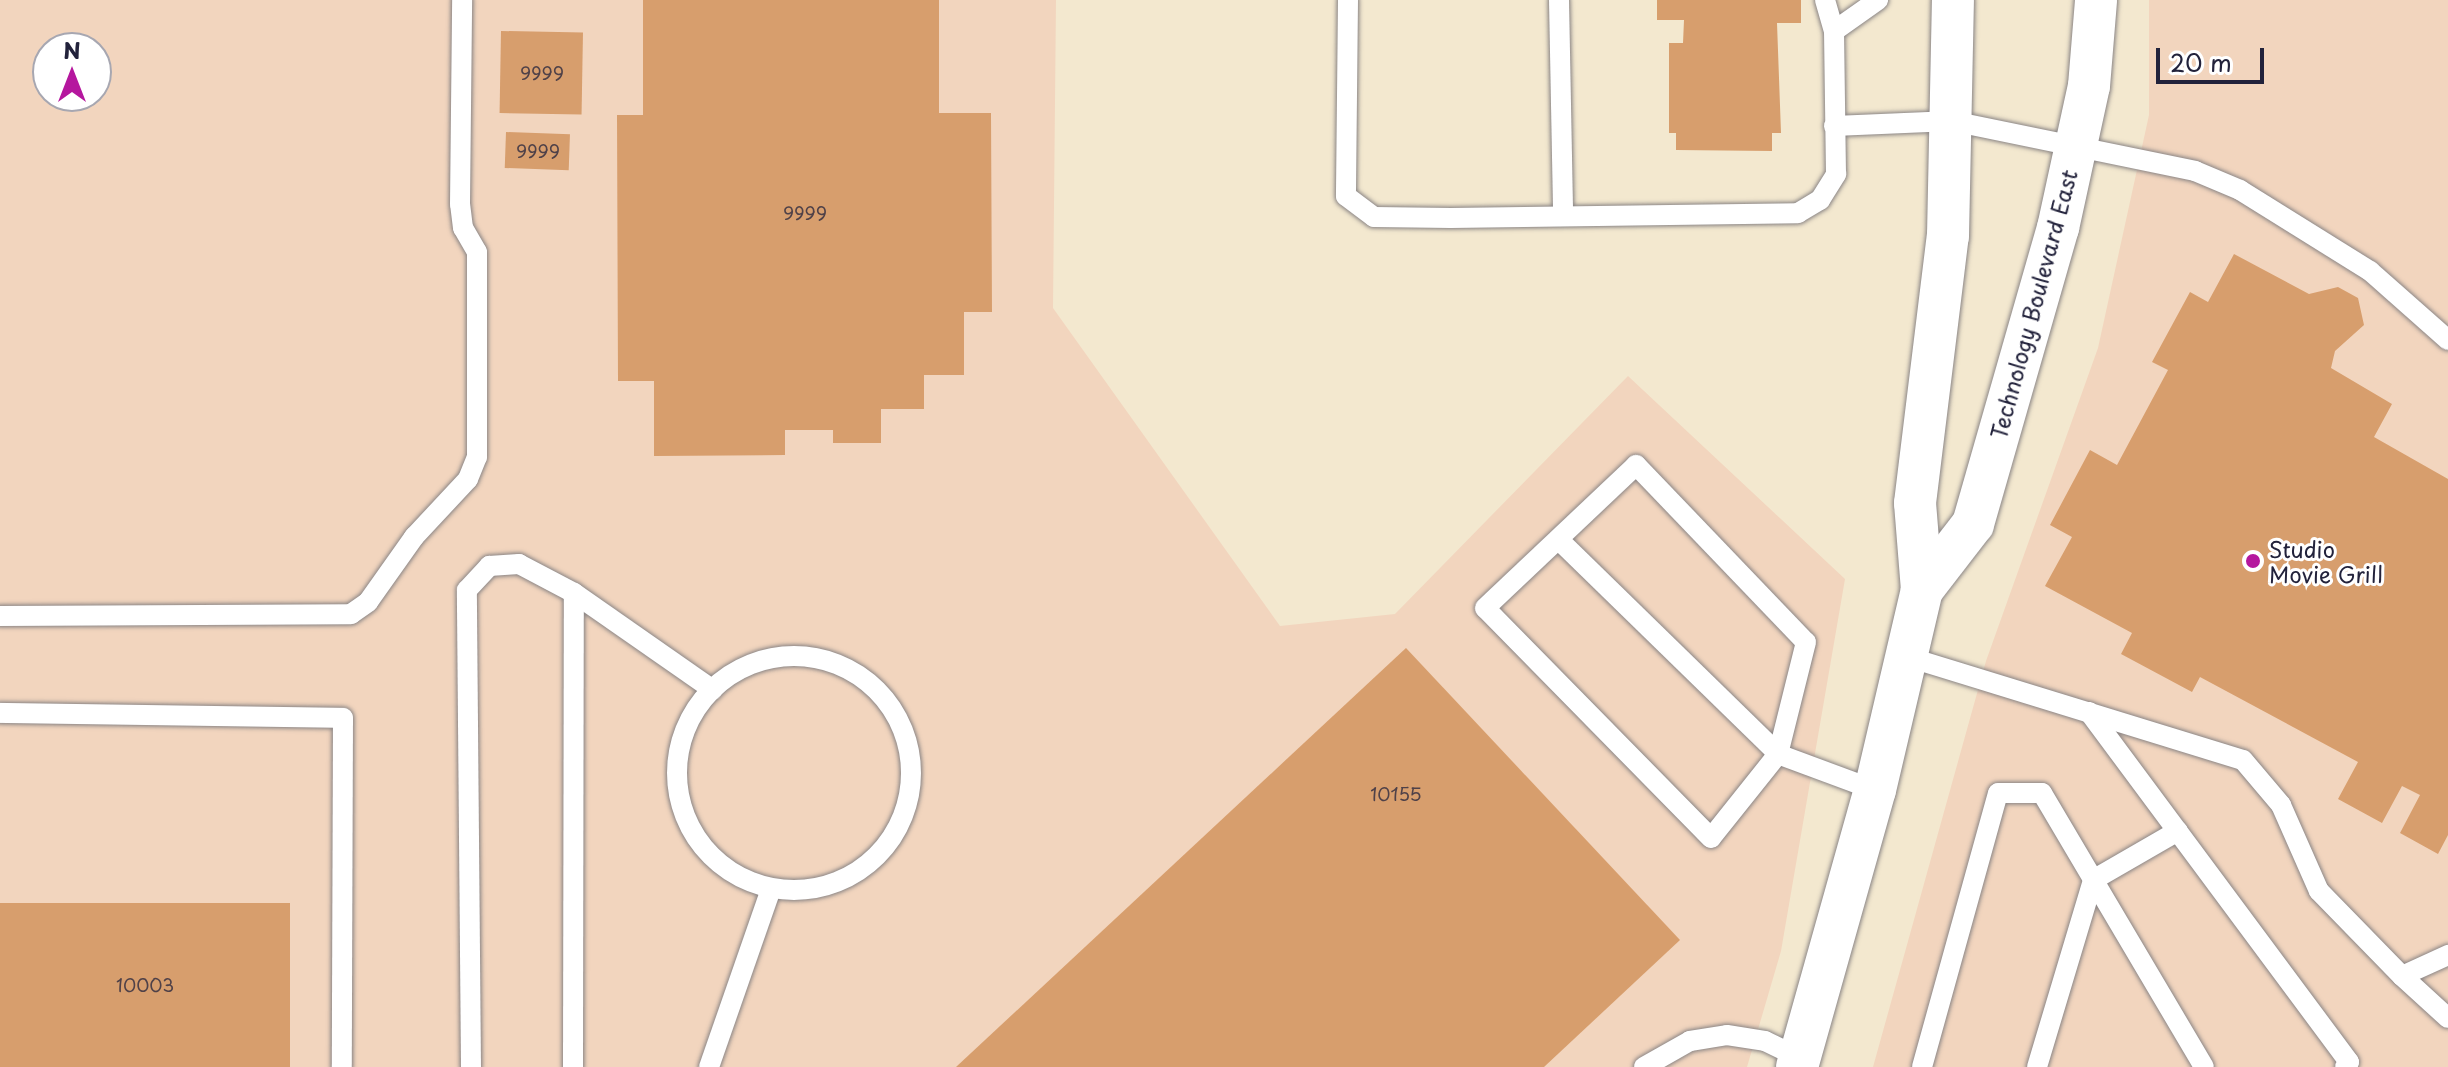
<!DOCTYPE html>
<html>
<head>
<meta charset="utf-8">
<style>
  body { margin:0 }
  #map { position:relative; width:2448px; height:1067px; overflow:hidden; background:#f3e8cf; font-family:"Playpen Sans",sans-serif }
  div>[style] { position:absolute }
  .built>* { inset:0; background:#f2d5be }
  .building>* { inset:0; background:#d79e6d; transform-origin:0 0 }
  .roads { filter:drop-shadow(0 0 2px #8a8585) drop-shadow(0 0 2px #8a8585) }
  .service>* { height:20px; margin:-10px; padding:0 10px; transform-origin:10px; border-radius:10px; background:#fff }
  .service>.ring { margin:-10px; padding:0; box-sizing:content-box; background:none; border:20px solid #fff; border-radius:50% }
  .minor>* { height:42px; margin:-21px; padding:0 21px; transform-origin:21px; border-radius:21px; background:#fff }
  .dots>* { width:22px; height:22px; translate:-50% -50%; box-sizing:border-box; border:4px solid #fff; border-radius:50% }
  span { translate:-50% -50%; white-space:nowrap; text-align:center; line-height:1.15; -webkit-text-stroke:6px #fff; paint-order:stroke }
  .number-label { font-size:18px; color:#4f4148 }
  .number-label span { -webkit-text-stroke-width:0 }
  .street-label { font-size:22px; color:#22223b }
  .poi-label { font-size:22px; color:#22223b }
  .left { translate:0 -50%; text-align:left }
  .north { position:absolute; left:32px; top:32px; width:80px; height:80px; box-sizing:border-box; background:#fff; border:2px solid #a7a7b1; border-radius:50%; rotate:0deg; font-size:22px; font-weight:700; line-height:32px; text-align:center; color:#22223b }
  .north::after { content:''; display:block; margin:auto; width:28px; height:36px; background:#b5179e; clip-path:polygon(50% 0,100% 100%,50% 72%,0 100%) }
  .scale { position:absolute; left:2156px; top:48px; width:108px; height:36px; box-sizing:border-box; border:4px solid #22223b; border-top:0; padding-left:10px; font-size:24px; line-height:28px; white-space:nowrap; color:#22223b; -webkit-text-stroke:6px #fff; paint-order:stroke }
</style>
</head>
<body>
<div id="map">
  <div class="built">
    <div style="clip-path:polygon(evenodd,0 0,1056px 0,1053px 308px,1280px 626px,1395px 614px,1628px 376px,1845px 579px,1781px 951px,1747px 1067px,0 1067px,0 0,48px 48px,96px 48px,96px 96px,48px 96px,48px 48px)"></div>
    <div style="clip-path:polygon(2149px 0,2448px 0,2448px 1067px,1873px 1067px,1986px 661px,2098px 348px,2149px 115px)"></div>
  </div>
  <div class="building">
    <div style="clip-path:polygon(643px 0,939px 0,939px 113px,991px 113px,992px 312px,964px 312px,964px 375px,924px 375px,924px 409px,881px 409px,881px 443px,833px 443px,833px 430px,785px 430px,785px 455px,654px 456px,654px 381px,618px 381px,617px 115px,643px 115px)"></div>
    <div style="clip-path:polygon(1657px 0,1801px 0,1801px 23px,1777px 23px,1781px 133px,1772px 133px,1772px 151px,1676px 150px,1676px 133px,1669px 133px,1669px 43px,1683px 43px,1684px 20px,1657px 20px)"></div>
    <div style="left:501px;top:31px;width:82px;height:82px;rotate:1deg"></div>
    <div style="left:506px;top:132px;width:64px;height:36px;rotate:2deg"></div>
    <div style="clip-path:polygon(2234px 254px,2309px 294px,2338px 287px,2358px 298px,2364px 325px,2335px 351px,2331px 368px,2392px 404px,2374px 437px,2448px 479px,2448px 835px,2438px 854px,2400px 833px,2420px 795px,2402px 786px,2382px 823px,2338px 799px,2358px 762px,2200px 677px,2192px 692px,2121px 654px,2132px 633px,2045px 586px,2072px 537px,2050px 525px,2090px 450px,2117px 465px,2168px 370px,2152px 362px,2190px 292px,2208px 302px)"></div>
    <div style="clip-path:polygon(1406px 648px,1680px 940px,1544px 1067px,956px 1067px)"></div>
    <div style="left:290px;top:903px;width:164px;height:290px;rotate:90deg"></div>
  </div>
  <div class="roads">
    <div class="service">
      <div style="left:1348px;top:0;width:196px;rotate:90.6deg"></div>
      <div style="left:1346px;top:196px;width:35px;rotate:37deg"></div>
      <div style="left:1374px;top:217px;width:77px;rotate:0.7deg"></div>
      <div style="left:1451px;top:218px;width:347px;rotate:-0.8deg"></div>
      <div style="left:1798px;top:213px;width:26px;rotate:-31deg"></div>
      <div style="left:1820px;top:200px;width:31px;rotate:-58deg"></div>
      <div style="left:1836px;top:174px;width:143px;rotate:-90.8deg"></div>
      <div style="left:1834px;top:31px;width:54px;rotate:-35.2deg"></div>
      <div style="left:1559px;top:0;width:216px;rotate:88.9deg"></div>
      <div style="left:1825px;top:0;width:32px;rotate:74deg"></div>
      <div style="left:1834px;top:126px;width:118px;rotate:-2.4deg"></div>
      <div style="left:1952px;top:121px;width:248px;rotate:11.6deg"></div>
      <div style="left:2195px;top:171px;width:49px;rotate:22.9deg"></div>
      <div style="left:2240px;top:190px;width:153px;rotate:31.9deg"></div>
      <div style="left:2370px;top:271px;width:104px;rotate:41.5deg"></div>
      <div style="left:1636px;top:465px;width:245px;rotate:46.2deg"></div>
      <div style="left:1806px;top:642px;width:115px;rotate:104deg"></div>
      <div style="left:1778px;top:754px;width:107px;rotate:128.6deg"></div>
      <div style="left:1711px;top:838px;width:322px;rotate:-134.5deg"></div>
      <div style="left:1485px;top:608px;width:208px;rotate:-43.4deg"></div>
      <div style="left:1559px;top:540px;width:306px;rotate:44.3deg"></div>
      <div style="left:1778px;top:754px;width:103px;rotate:20.4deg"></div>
      <div style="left:0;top:616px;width:351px;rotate:-0.3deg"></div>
      <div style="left:351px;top:614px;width:21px;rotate:-35deg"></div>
      <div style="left:368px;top:602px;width:80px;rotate:-54.7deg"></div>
      <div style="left:414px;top:537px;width:79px;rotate:-47deg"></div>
      <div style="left:468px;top:479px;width:24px;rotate:-68deg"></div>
      <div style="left:477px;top:457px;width:205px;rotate:-90deg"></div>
      <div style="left:477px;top:252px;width:28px;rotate:-120deg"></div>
      <div style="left:463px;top:228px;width:24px;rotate:-97deg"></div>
      <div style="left:460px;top:204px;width:204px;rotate:-89.4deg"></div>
      <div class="ring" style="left:677px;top:656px;width:214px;height:214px"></div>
      <div style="left:1908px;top:657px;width:350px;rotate:17.1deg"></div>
      <div style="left:2243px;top:760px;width:59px;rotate:49.8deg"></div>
      <div style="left:2281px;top:805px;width:94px;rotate:66.2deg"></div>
      <div style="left:2319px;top:891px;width:119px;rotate:45.7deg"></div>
      <div style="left:2402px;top:976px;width:51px;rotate:-24.5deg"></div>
      <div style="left:2089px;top:712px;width:436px;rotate:53.4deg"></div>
      <div style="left:2349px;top:1062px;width:6px;rotate:129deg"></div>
      <div style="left:0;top:713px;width:343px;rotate:0.8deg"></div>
      <div style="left:343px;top:718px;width:349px;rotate:90.2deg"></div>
      <div style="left:2402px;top:976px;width:62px;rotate:42.4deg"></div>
      <div style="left:471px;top:1067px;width:477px;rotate:-90.5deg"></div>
      <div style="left:467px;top:590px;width:33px;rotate:-47deg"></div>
      <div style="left:489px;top:566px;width:30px;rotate:-4deg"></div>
      <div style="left:519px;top:564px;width:62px;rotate:27.8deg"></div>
      <div style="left:574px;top:593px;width:169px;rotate:34.9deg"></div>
      <div style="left:573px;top:1067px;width:474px;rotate:-89.9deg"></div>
      <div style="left:709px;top:1067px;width:188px;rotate:-70.8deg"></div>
      <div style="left:1644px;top:1067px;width:53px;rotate:-29.5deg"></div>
      <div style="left:1690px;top:1041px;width:37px;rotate:-9deg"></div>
      <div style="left:1727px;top:1035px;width:38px;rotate:9deg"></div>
      <div style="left:1765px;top:1041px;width:39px;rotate:26deg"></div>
      <div style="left:1922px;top:1067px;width:284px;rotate:-74.5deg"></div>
      <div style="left:1998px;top:793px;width:44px"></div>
      <div style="left:2042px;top:793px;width:318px;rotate:59.4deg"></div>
      <div style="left:2037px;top:1067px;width:195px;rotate:-73.3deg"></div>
      <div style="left:2093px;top:880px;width:98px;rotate:-30deg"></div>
    </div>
    <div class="minor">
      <div style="left:1922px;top:590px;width:83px;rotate:-52.3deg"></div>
      <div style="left:1973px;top:524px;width:308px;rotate:-74deg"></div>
      <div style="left:2058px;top:228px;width:145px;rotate:-77.7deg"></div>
      <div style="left:2089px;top:86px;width:86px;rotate:-85.3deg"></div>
      <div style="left:1797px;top:1067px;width:288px;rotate:-74.3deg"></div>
      <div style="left:1875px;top:790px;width:205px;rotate:-76.8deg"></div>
      <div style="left:1922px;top:590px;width:87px;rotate:-94.6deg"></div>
      <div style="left:1915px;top:503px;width:269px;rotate:-83deg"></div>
      <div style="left:1948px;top:236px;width:236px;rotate:-88.8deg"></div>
    </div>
  </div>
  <div class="dots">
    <div style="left:2253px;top:561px;background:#b5179e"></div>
  </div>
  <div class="number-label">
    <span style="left:542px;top:73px">9999</span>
    <span style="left:538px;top:151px">9999</span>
    <span style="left:805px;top:213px">9999</span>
    <span style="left:1396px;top:794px">10155</span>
    <span style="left:145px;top:985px">10003</span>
  </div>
  <div class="street-label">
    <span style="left:2033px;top:304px;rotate:-75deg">Technology Boulevard East</span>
  </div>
  <div class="poi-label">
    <span class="left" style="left:2269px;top:561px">Studio<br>Movie Grill</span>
  </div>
  <div class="north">N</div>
  <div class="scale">20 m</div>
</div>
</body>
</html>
